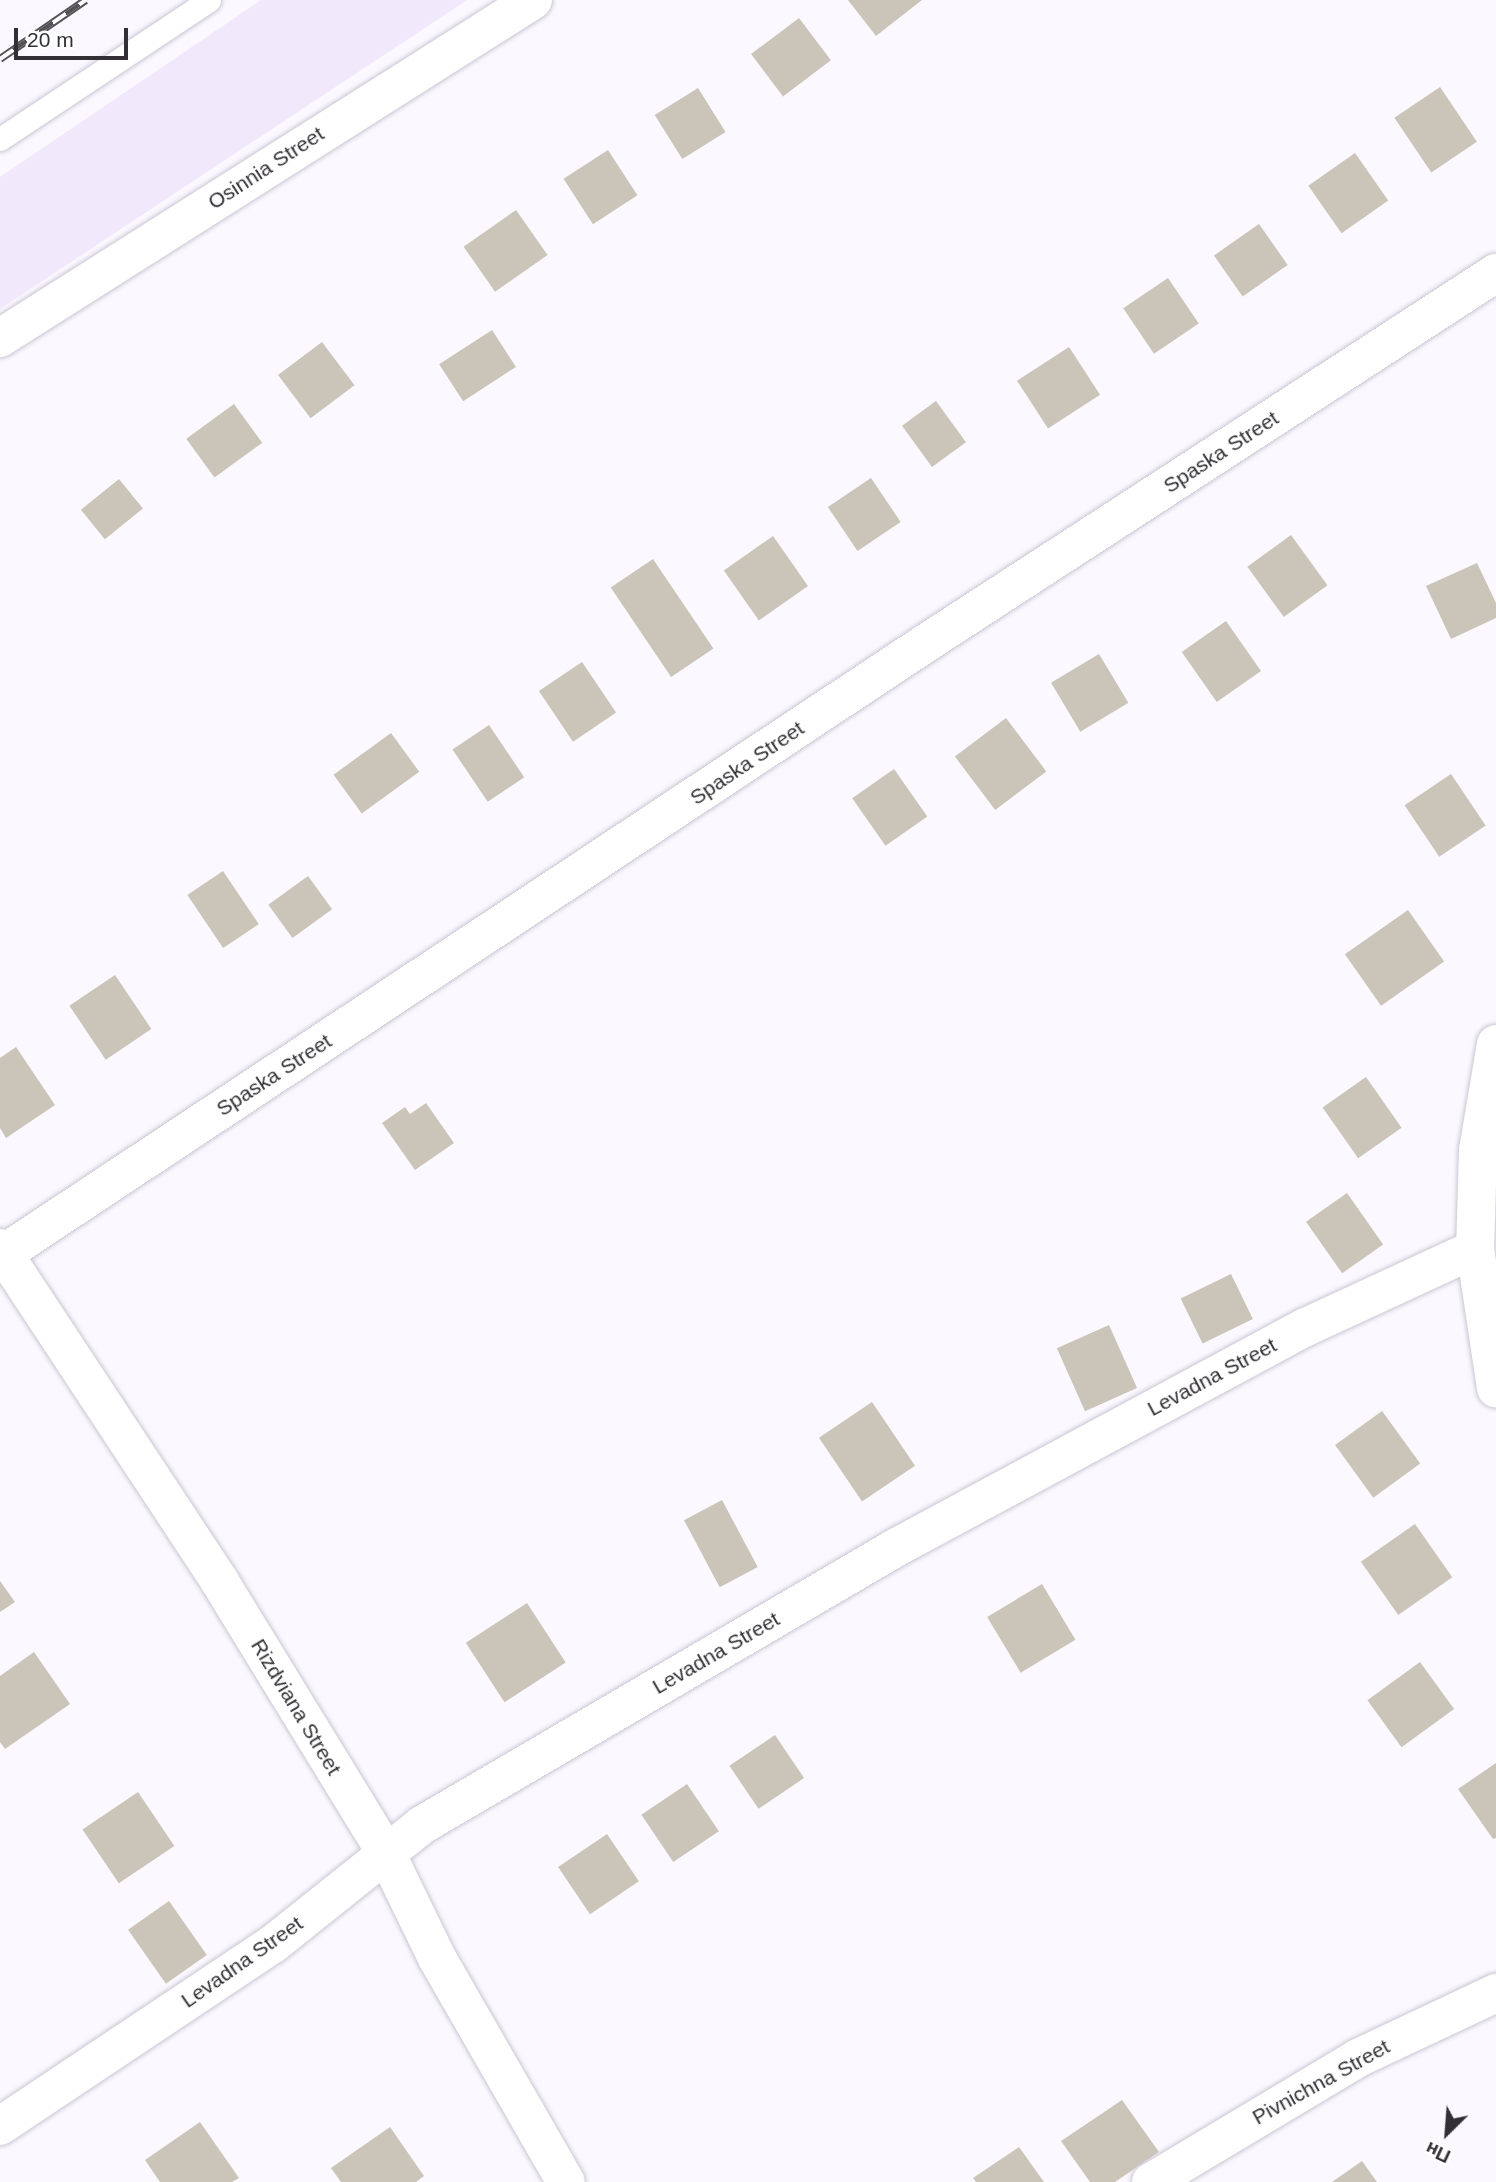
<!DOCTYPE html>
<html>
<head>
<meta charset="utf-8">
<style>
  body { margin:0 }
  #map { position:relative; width:1496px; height:2182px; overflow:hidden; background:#fbf8ff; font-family:Helvetica,sans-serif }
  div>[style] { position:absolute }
  .built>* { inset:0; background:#f1e8fb }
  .building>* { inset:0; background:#cbc4b9; transform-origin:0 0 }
  .roads { filter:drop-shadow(0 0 2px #cbc6d2) drop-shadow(0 0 2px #cbc6d2) }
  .service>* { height:23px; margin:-11.5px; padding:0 11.5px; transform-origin:11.5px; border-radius:11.5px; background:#fff }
  .minor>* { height:38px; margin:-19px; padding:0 19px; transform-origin:19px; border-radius:19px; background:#fff }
  .rail>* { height:8px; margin-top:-4px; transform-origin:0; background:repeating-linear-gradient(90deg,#fff 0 16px,#545157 0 32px); box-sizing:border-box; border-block:2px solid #545157 }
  span { translate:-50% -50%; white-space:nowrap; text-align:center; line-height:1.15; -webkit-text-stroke:5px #fff; paint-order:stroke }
  .street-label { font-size:21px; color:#333035 }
  .north { position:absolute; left:1412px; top:2098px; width:70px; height:70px; -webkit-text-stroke:5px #fff; paint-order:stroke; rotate:205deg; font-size:19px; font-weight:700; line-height:28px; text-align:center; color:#333035 }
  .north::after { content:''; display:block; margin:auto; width:24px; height:32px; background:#333035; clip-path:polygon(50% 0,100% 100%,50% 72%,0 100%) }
  .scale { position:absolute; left:14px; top:28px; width:114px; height:32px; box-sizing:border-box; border:4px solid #333035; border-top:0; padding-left:9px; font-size:21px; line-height:24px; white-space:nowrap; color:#333035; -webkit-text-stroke:5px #fff; paint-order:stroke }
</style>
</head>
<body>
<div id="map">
  <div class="built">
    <div style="clip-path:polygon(261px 0,467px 0,0 309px,0 177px)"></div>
  </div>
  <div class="building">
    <div style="clip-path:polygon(848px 0,922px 0,876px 36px)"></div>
    <div style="left:799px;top:18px;width:53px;height:60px;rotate:53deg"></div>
    <div style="left:1440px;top:87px;width:66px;height:55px;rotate:56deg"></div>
    <div style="left:698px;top:88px;width:52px;height:51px;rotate:58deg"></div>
    <div style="left:608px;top:150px;width:54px;height:53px;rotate:57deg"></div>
    <div style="left:1355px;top:153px;width:58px;height:57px;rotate:55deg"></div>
    <div style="left:516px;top:210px;width:55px;height:64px;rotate:55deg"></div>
    <div style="left:1259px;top:224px;width:50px;height:55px;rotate:55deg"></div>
    <div style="left:1168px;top:278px;width:55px;height:54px;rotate:56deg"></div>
    <div style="left:492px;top:330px;width:44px;height:63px;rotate:57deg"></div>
    <div style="left:322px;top:342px;width:54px;height:55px;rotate:53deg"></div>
    <div style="left:1069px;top:347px;width:57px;height:62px;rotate:57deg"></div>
    <div style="left:936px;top:401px;width:51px;height:42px;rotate:54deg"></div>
    <div style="left:234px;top:404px;width:48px;height:59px;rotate:54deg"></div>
    <div style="left:871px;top:478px;width:53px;height:52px;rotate:56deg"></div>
    <div style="left:119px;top:479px;width:38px;height:49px;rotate:51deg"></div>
    <div style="left:1291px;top:535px;width:62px;height:54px;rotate:54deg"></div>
    <div style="left:773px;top:536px;width:61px;height:60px;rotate:55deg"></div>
    <div style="left:653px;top:559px;width:108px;height:51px;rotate:56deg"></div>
    <div style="clip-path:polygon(1477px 563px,1496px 603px,1496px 618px,1451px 639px,1426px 586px)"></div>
    <div style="left:1226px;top:621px;width:61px;height:54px;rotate:55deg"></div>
    <div style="left:1099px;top:654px;width:57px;height:56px;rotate:59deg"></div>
    <div style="left:582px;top:662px;width:61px;height:52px;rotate:56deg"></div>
    <div style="left:1006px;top:718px;width:67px;height:64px;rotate:53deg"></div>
    <div style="left:489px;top:725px;width:63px;height:44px;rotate:56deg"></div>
    <div style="left:391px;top:733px;width:48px;height:71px;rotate:54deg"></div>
    <div style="left:894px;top:769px;width:58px;height:51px;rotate:55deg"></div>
    <div style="left:1451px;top:774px;width:62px;height:56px;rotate:56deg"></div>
    <div style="left:223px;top:871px;width:64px;height:43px;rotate:56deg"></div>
    <div style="left:308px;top:876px;width:41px;height:49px;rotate:54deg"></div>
    <div style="left:1408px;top:910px;width:63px;height:77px;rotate:55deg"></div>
    <div style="left:115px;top:975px;width:65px;height:55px;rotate:56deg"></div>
    <div style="clip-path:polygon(16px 1047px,55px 1105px,6px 1138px,0 1128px,0 1058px)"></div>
    <div style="left:1366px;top:1077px;width:62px;height:53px;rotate:55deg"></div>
    <div style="clip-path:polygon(426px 1103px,454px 1143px,415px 1170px,382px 1123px,405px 1107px,410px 1114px)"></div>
    <div style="left:1347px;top:1193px;width:63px;height:50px;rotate:55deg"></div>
    <div style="left:1231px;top:1274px;width:50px;height:56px;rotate:64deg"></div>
    <div style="left:1109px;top:1325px;width:69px;height:57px;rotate:66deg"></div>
    <div style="left:872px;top:1402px;width:77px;height:64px;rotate:56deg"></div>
    <div style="left:1382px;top:1411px;width:65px;height:58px;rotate:54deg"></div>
    <div style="left:722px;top:1500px;width:76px;height:43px;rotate:62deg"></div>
    <div style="left:1415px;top:1524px;width:65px;height:66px;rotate:55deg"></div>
    <div style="clip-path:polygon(0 1581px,15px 1602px,0 1612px)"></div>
    <div style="left:1042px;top:1584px;width:65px;height:64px;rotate:59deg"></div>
    <div style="left:527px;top:1603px;width:71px;height:73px;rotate:57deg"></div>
    <div style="clip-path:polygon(34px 1652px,70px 1704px,5px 1749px,0 1742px,0 1676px)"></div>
    <div style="left:1420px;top:1662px;width:58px;height:65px;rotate:54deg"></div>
    <div style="left:775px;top:1735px;width:52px;height:55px;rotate:56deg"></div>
    <div style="clip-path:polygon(1496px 1763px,1496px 1838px,1493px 1839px,1458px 1789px)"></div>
    <div style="left:687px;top:1784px;width:57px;height:55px;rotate:56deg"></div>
    <div style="left:138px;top:1792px;width:65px;height:67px;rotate:56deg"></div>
    <div style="left:607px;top:1834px;width:57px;height:59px;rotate:56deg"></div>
    <div style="left:169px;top:1901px;width:66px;height:50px;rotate:55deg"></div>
    <div style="clip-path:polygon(1122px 2100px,1159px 2152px,1115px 2182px,1090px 2182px,1061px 2141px)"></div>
    <div style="clip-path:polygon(200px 2122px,239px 2178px,232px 2182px,160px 2182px,145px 2160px)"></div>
    <div style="clip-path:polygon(390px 2127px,424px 2176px,416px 2182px,341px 2182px,331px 2168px)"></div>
    <div style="clip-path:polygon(1019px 2147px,1044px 2182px,976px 2182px,973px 2178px)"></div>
    <div style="clip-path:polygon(1362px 2161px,1377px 2182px,1332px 2182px)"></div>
  </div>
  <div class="roads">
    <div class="service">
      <div style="left:0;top:139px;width:251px;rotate:-33.6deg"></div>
    </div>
    <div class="minor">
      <div style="left:0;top:338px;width:631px;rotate:-32.38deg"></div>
      <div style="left:1496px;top:1044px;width:108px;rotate:99.6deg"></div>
      <div style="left:1478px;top:1150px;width:99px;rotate:91.7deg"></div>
      <div style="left:1475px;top:1249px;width:141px;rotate:81.4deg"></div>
      <div style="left:0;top:1248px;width:400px;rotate:56.6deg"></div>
      <div style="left:220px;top:1582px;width:320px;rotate:58.5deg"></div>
      <div style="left:387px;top:1855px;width:114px;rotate:64.1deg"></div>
      <div style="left:437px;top:1958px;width:258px;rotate:60.1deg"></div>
      <div style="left:0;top:1256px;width:1111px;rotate:-33.5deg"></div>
      <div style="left:926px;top:643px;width:680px;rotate:-32.99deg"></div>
      <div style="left:0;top:2126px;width:328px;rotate:-33.7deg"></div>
      <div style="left:273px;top:1944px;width:191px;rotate:-38.6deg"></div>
      <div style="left:422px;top:1825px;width:550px;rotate:-30.34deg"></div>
      <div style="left:897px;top:1547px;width:464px;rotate:-28.3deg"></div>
      <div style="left:1306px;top:1327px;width:186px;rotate:-24.8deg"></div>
      <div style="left:1151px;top:2182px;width:241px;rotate:-30.9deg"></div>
      <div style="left:1358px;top:2058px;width:153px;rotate:-25.2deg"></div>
    </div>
  </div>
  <div class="rail">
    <div style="left:0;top:59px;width:104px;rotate:-34.5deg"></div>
  </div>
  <div class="street-label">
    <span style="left:266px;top:168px;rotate:-33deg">Osinnia Street</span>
    <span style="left:1221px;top:452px;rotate:-33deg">Spaska Street</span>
    <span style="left:747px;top:763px;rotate:-34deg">Spaska Street</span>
    <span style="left:274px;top:1075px;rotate:-33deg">Spaska Street</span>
    <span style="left:1212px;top:1377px;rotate:-28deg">Levadna Street</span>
    <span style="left:716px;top:1653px;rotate:-30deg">Levadna Street</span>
    <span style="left:296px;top:1707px;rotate:59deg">Rizdviana Street</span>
    <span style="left:242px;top:1962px;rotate:-35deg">Levadna Street</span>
    <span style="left:1321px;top:2082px;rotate:-29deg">Pivnichna Street</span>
  </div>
  <div class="north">Пн</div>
  <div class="scale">20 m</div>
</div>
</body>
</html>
